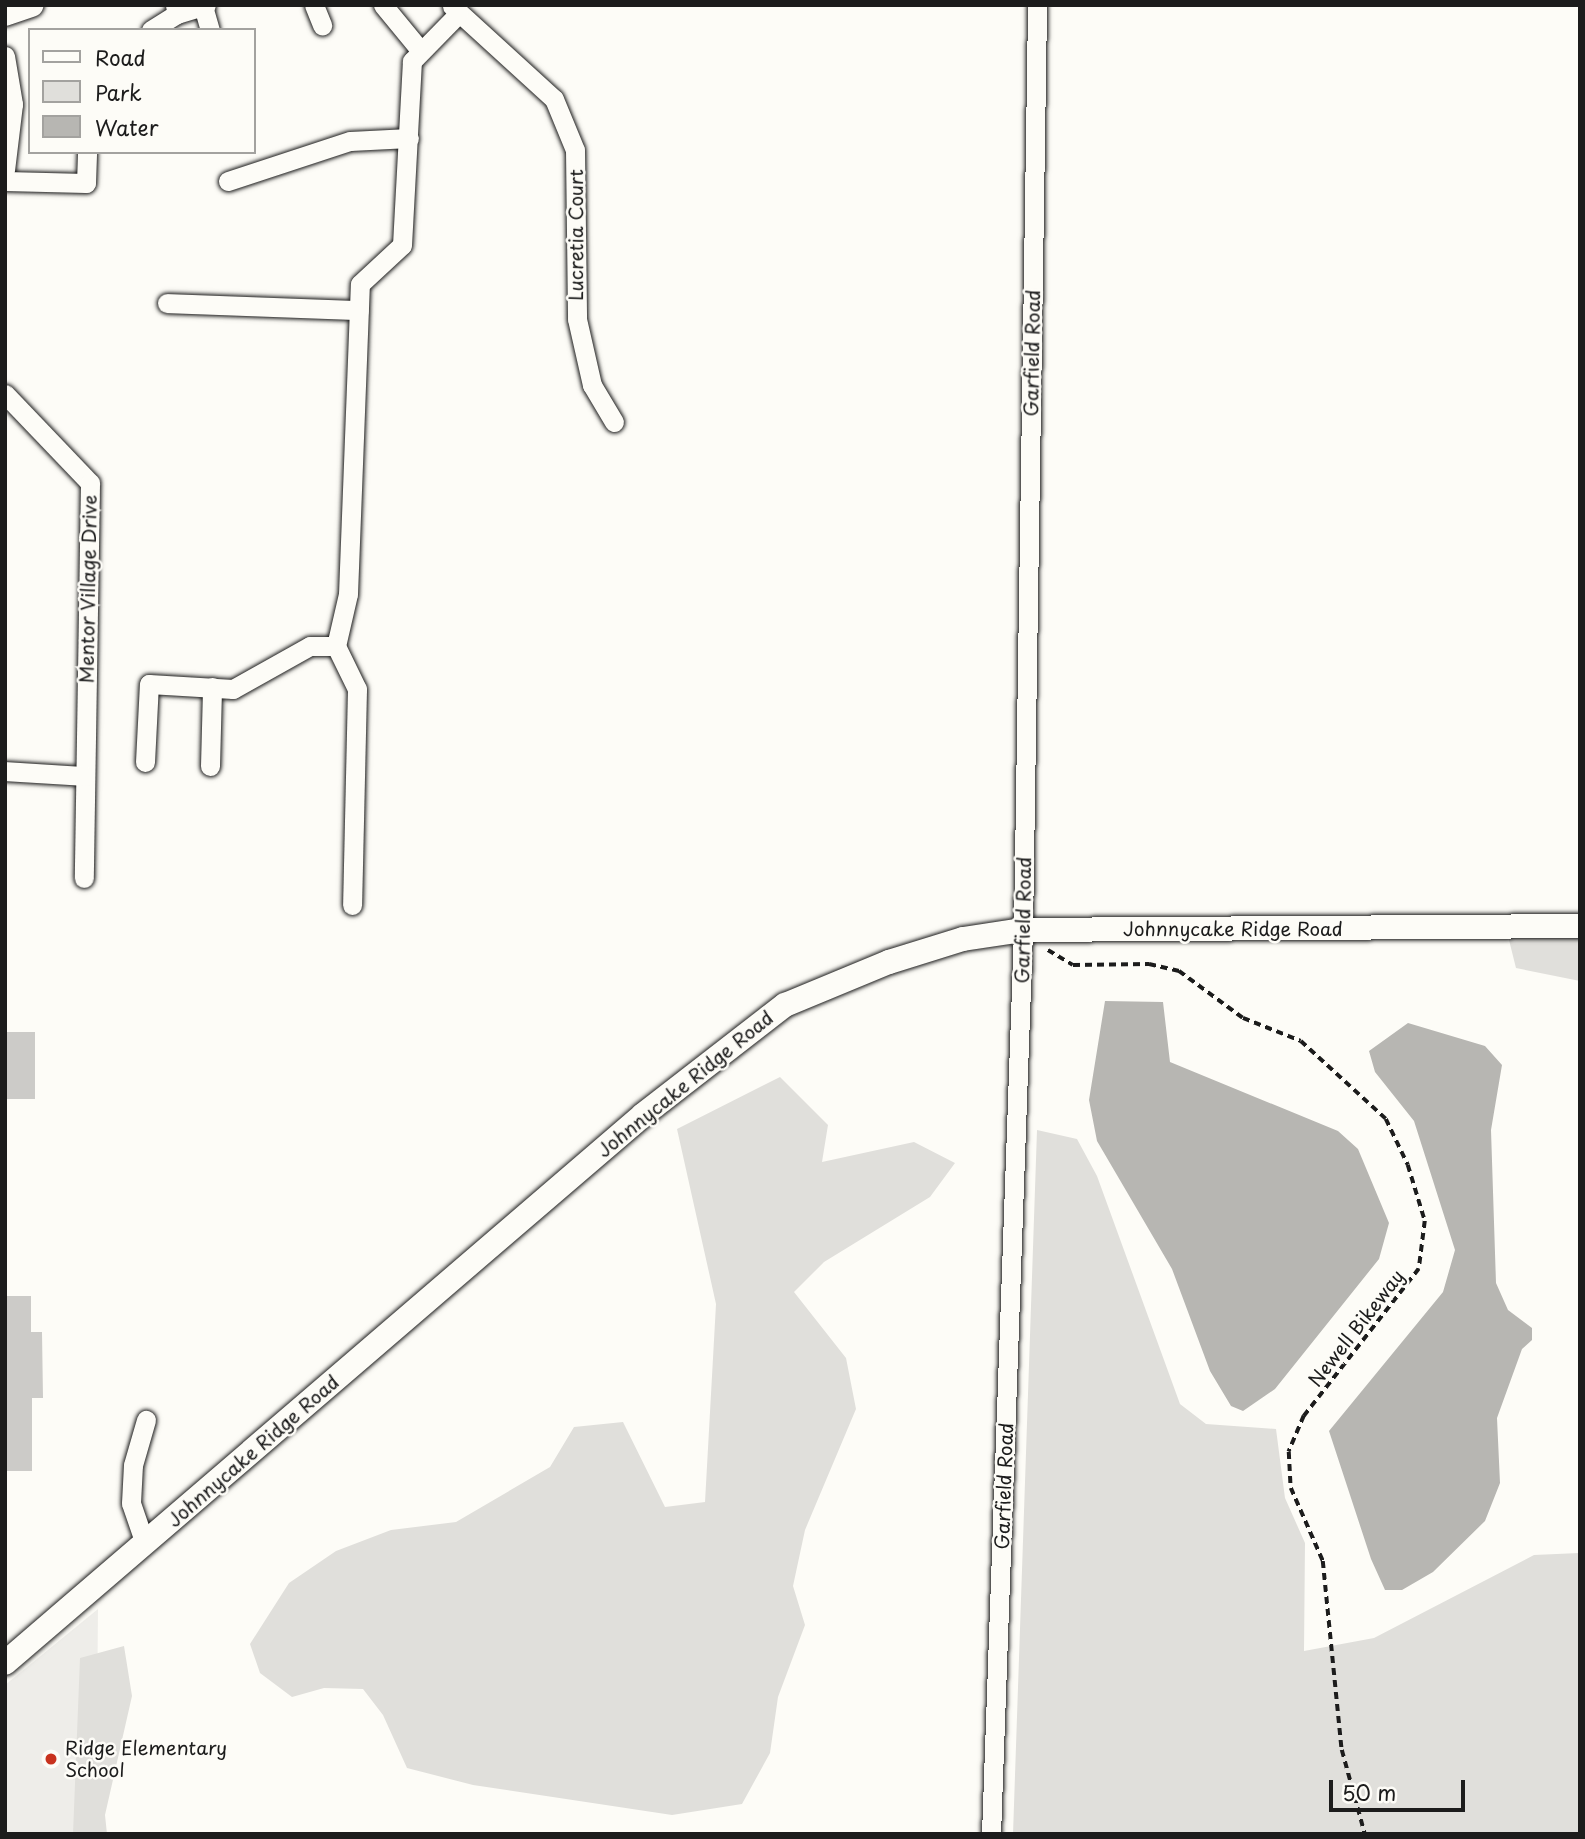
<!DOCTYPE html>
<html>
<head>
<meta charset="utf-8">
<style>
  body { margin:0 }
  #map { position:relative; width:1585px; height:1839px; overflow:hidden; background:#fdfcf7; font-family:"Playpen Sans",sans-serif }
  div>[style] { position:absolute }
  .built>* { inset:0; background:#eeede9 }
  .green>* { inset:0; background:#e0dfdb }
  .water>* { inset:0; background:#b7b6b2 }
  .building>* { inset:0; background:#cccbc8; transform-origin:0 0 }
  .path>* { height:3.5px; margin-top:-1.75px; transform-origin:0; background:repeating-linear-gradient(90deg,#1c1c1c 0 7px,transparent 0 12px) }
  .roads { filter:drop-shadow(0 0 2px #1c1c1c) drop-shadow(0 0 2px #1c1c1c) }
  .minor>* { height:19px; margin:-9.5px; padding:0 9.5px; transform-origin:9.5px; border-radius:9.5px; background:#fdfcf7 }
  .major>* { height:24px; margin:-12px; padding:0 12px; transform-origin:12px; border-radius:12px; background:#fdfcf7 }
  .dots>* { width:19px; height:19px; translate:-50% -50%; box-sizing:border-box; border:4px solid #fdfcf7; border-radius:50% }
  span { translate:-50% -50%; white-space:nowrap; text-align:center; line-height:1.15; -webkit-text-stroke:5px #fdfcf7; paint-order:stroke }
  .street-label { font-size:19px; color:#1c1c1c }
  .poi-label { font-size:19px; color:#1c1c1c }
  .left { translate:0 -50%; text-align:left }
  .frame { position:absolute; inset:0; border:7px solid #1c1c1c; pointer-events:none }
  .legend { position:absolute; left:28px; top:28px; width:228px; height:126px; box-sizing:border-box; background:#fdfcf7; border:2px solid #a3a29f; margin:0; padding:9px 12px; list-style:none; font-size:21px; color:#1c1c1c }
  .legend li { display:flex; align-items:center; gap:14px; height:35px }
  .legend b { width:35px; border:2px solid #a3a29f }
  .scale { position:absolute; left:1329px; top:1780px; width:136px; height:32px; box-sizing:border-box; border:4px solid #1c1c1c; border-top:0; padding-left:9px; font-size:21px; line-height:24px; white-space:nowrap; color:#1c1c1c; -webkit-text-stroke:5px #fdfcf7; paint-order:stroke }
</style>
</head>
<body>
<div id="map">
  <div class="built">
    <div style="clip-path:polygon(98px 1609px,96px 1834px,5px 1834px,5px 1685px)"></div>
  </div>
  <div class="green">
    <div style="clip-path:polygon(1507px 932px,1580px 932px,1580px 981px,1516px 968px)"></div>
    <div style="clip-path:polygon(780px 1077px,828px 1125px,822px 1162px,914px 1142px,955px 1163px,930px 1197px,824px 1262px,794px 1292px,846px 1358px,856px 1409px,805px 1530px,793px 1586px,805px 1625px,778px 1697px,770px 1753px,742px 1804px,672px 1815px,473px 1785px,407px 1768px,383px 1715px,363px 1689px,324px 1688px,292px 1697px,260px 1673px,250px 1644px,289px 1583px,336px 1551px,391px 1530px,456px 1522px,550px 1467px,574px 1427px,623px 1422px,665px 1507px,705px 1502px,716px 1304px,677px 1129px)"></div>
    <div style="clip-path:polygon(1037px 1130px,1077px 1139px,1097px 1176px,1180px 1404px,1206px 1424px,1276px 1429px,1285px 1498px,1305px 1543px,1304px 1651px,1374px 1638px,1534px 1555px,1579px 1553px,1580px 1834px,1013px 1834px)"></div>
    <div style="clip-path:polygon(124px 1646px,132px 1696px,105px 1815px,107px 1834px,73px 1834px,80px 1658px)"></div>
  </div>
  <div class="water">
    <div style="clip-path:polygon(1105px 1001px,1163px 1002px,1170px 1062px,1338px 1131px,1358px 1149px,1389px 1223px,1379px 1259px,1275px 1389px,1243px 1411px,1231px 1406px,1210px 1371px,1172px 1269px,1097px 1141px,1089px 1100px)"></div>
    <div style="clip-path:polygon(1408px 1023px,1485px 1046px,1502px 1065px,1491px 1130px,1496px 1283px,1508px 1310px,1532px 1328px,1532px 1340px,1522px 1349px,1497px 1418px,1500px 1483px,1485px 1521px,1433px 1572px,1402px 1590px,1385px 1590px,1371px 1559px,1329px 1431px,1443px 1292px,1455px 1250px,1414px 1121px,1375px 1072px,1369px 1051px)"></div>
  </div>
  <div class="building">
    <div style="left:5px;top:1032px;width:30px;height:67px"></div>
    <div style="clip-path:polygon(5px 1296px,31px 1296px,31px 1332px,42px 1332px,43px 1398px,32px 1398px,32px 1471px,5px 1471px)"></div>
  </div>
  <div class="path">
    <div style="left:1048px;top:950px;width:29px;rotate:31deg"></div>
    <div style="left:1073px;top:965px;width:76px;rotate:-0.8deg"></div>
    <div style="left:1149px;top:964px;width:31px;rotate:13deg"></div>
    <div style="left:1179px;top:971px;width:79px;rotate:36.3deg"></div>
    <div style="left:1243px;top:1018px;width:62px;rotate:21.6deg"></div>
    <div style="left:1301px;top:1041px;width:115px;rotate:42.5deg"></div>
    <div style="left:1386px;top:1119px;width:51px;rotate:64.4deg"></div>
    <div style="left:1408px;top:1165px;width:59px;rotate:73.1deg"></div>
    <div style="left:1425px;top:1221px;width:48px;rotate:97.1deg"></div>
    <div style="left:1419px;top:1269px;width:187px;rotate:128deg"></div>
    <div style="left:1304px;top:1416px;width:39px;rotate:113deg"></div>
    <div style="left:1289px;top:1452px;width:36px;rotate:87deg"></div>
    <div style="left:1291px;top:1488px;width:80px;rotate:66.3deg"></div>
    <div style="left:1323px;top:1561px;width:190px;rotate:84.3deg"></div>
    <div style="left:1342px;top:1750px;width:87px;rotate:74.7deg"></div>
  </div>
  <div class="roads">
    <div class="minor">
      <div style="left:175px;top:5px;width:9px;rotate:77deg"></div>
      <div style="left:177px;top:14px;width:30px;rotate:-17deg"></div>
      <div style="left:314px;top:5px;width:22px;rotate:68deg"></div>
      <div style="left:383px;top:5px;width:58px;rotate:50.6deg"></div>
      <div style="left:203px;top:6px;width:25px;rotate:74deg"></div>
      <div style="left:452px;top:6px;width:138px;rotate:42.4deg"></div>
      <div style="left:554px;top:99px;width:55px;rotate:67.6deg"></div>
      <div style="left:575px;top:150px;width:169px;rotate:89.3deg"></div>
      <div style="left:577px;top:319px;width:68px;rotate:77.2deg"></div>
      <div style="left:592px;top:385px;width:43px;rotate:59.3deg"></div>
      <div style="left:151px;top:30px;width:31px;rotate:-32deg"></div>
      <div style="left:5px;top:56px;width:49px;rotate:80.5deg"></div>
      <div style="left:13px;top:104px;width:66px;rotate:96.9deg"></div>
      <div style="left:5px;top:181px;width:81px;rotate:1.4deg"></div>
      <div style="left:86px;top:183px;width:31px;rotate:-88deg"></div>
      <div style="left:228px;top:181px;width:128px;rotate:-18.2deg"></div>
      <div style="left:350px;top:141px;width:59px;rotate:-2.9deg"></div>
      <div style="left:167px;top:303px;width:192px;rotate:2.1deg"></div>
      <div style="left:5px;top:394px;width:123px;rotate:46.3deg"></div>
      <div style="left:90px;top:483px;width:395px;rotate:90.9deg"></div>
      <div style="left:336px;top:646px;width:53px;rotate:-77deg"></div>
      <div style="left:348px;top:594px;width:310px;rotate:-87.8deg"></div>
      <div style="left:360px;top:284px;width:57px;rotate:-42.9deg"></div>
      <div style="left:402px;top:245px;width:184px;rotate:-86.9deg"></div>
      <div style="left:412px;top:61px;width:66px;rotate:-45.6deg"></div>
      <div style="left:145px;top:762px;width:78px;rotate:-87.1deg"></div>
      <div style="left:149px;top:684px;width:84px;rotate:3.4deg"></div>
      <div style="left:233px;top:689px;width:88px;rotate:-29.2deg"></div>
      <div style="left:310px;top:646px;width:26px"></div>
      <div style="left:336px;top:646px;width:48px;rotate:64deg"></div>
      <div style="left:357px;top:689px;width:216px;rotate:91.3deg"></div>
      <div style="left:210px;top:766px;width:79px;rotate:-88.5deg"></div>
      <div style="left:5px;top:771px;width:80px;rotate:3.6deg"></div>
      <div style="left:145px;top:1544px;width:43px;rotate:-108.9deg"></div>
      <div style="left:131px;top:1503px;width:38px;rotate:-87deg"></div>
      <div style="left:133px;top:1465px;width:47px;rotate:-73.9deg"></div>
      <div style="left:991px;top:1834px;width:905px;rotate:-87.97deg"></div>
      <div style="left:1023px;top:930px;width:925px;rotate:-89.13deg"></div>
    </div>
    <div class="major">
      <div style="left:5px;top:14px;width:28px;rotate:-19deg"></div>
      <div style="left:5px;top:1663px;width:841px;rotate:-40.66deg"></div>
      <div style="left:643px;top:1115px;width:180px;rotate:-37.8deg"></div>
      <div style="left:785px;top:1005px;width:113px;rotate:-22.5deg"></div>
      <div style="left:889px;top:962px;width:77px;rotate:-17.3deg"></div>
      <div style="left:963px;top:939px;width:61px;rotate:-8.5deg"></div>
      <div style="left:1023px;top:930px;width:557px;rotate:-0.41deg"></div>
    </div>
  </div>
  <div class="dots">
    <div style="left:51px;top:1759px;background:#c8321e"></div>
  </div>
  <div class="street-label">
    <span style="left:576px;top:235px;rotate:-90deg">Lucretia Court</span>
    <span style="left:1032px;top:353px;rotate:-89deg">Garfield Road</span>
    <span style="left:88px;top:589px;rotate:-89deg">Mentor Village Drive</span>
    <span style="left:1023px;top:920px;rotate:-89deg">Garfield Road</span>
    <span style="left:1233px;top:929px">Johnnycake Ridge Road</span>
    <span style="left:685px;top:1084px;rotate:-39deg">Johnnycake Ridge Road</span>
    <span style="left:1356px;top:1328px;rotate:-52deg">Newell Bikeway</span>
    <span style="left:253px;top:1451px;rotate:-41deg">Johnnycake Ridge Road</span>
    <span style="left:1004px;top:1486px;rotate:-88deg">Garfield Road</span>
  </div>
  <div class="poi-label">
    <span class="left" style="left:65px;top:1759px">Ridge Elementary<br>School</span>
  </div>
  <div class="frame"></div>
  <ul class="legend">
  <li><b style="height:9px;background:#fdfcf7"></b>Road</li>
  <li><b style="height:19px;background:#e0dfdb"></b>Park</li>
  <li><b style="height:19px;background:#b7b6b2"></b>Water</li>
  </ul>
  <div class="scale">50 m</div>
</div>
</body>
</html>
